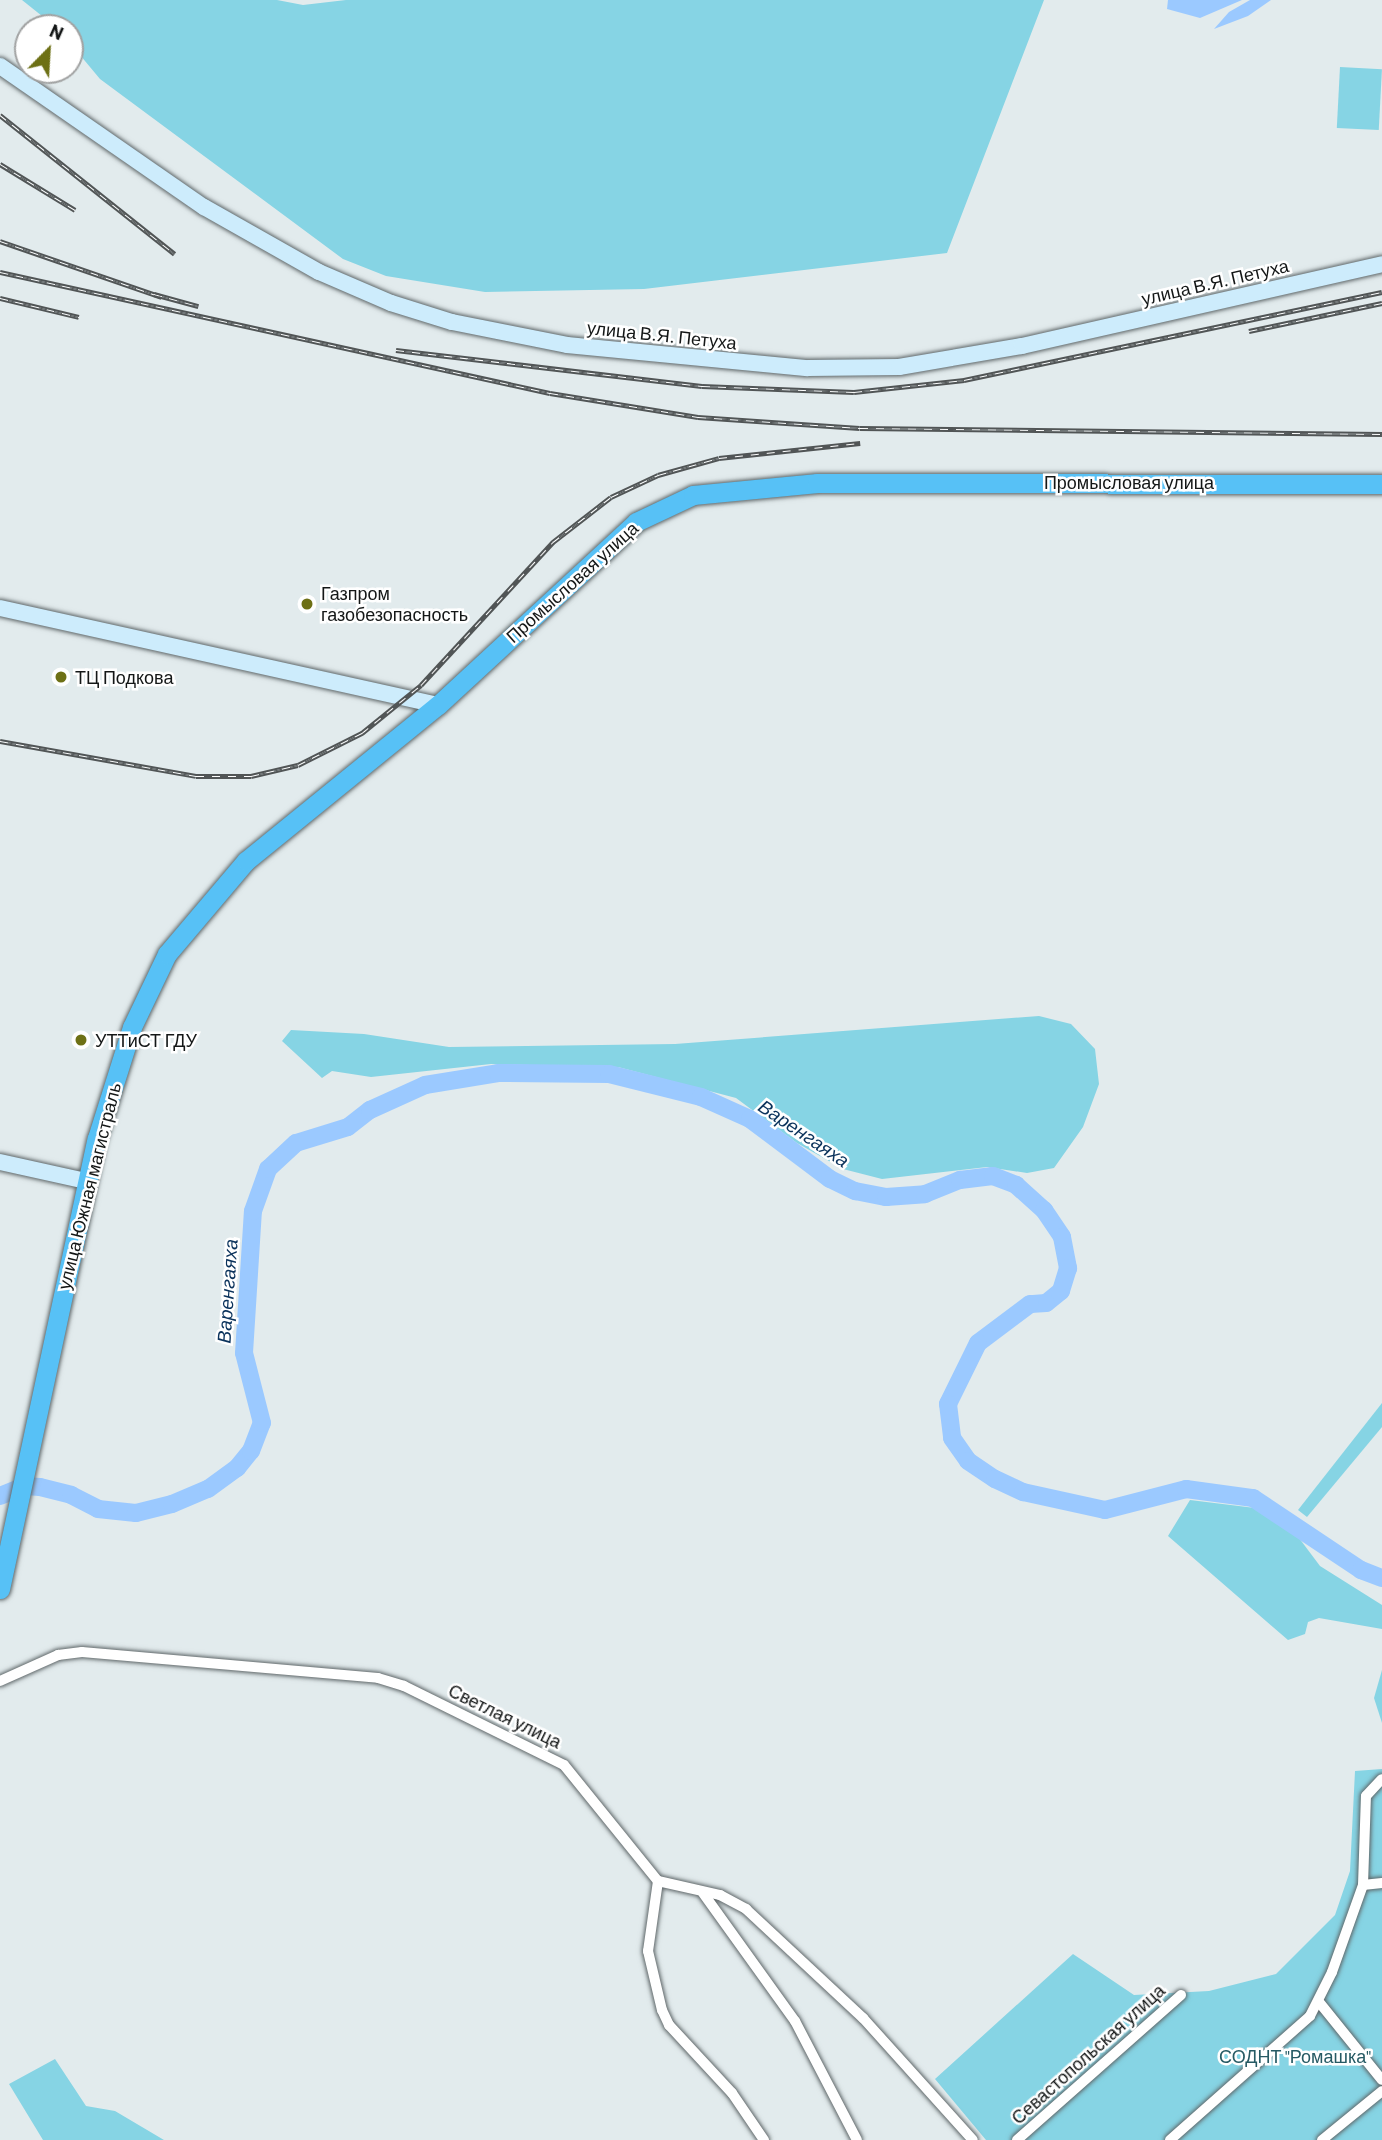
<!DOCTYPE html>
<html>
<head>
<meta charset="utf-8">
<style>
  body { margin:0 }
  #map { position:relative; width:1382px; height:2140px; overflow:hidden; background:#e2ebed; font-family:Barlow,sans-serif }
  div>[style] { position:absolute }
  .green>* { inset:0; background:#86d4e4; transform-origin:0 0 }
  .water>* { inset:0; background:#9bc9ff }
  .river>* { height:18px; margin:-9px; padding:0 9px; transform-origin:9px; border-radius:9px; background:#9bc9ff }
  .roads { filter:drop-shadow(0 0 2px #60686a) drop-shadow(0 0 2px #60686a) }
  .street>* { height:10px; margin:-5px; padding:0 5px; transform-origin:5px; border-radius:5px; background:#fff }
  .secondary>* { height:16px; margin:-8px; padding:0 8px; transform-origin:8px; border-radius:8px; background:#cdecfc }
  .highway>* { height:19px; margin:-9.5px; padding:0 9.5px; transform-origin:9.5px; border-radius:9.5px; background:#57c1f6 }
  .rail>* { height:5px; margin-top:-2.5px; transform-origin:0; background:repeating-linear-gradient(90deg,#fff 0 8px,#515556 0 16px); box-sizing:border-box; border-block:2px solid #515556 }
  .dots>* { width:19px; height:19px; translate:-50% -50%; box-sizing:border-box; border:4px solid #fff; border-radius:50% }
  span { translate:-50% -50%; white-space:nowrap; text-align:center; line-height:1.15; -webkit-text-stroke:5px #fff; paint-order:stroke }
  .street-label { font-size:18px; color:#141717 }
  .poi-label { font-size:18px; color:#141717 }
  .left { translate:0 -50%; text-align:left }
  .park-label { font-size:18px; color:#265a64 }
  .water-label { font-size:19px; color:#0a325b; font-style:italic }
  .north { position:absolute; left:14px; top:14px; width:70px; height:70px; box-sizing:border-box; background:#fff; border:2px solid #a1a2a2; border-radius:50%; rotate:24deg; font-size:19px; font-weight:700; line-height:28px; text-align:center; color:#141717 }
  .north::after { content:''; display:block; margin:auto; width:24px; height:32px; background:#6d7015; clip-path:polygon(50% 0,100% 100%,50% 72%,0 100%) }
</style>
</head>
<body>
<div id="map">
  <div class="green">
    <div style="clip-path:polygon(22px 0,277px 0,303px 5px,346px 0,1044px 0,947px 253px,644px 289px,485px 292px,386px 276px,343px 259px,100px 79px,70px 43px,70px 28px,57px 28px)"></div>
    <div style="left:1340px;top:67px;width:42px;height:61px;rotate:3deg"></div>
    <div style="clip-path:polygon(1039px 1016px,1071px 1024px,1095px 1049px,1099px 1084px,1083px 1127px,1054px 1168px,1027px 1173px,987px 1167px,882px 1179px,843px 1169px,797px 1143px,736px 1098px,618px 1067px,491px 1064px,371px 1077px,332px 1071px,322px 1078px,282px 1041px,291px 1030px,364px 1034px,449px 1047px,675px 1044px)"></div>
    <div style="clip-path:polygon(1382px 1403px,1382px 1427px,1307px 1517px,1298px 1510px)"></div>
    <div style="clip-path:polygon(1190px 1500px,1255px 1508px,1296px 1534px,1320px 1566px,1382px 1605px,1382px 1629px,1319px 1618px,1308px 1622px,1305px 1634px,1288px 1640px,1168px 1536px)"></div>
    <div style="clip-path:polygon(1382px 1670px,1382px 1723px,1374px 1698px)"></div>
    <div style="clip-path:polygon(1382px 1769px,1382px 2140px,986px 2140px,935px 2079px,1073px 1954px,1134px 1995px,1209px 1991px,1276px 1974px,1335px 1915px,1350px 1871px,1355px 1771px)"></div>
    <div style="clip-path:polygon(55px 2059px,86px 2106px,115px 2111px,164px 2140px,43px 2140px,9px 2084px)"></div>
  </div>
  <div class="water">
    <div style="clip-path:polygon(1168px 0,1242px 0,1200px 18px,1167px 9px)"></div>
    <div style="clip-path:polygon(1250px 0,1271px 0,1248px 16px,1214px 29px,1229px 12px)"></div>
  </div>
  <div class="river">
    <div style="left:0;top:1496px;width:27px;rotate:-22deg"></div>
    <div style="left:25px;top:1486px;width:15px;rotate:4deg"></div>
    <div style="left:40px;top:1487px;width:32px;rotate:14deg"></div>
    <div style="left:71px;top:1495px;width:30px;rotate:27deg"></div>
    <div style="left:98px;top:1509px;width:38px;rotate:6deg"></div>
    <div style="left:136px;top:1513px;width:37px;rotate:-14deg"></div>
    <div style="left:172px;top:1504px;width:39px;rotate:-23deg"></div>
    <div style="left:208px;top:1489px;width:36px;rotate:-36deg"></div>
    <div style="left:237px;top:1468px;width:22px;rotate:-51deg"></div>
    <div style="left:251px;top:1451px;width:30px;rotate:-69deg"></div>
    <div style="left:262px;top:1423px;width:72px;rotate:-104.4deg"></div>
    <div style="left:244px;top:1353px;width:142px;rotate:-86.4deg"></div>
    <div style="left:253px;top:1211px;width:45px;rotate:-70.3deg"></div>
    <div style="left:268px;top:1169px;width:38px;rotate:-43deg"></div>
    <div style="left:296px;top:1143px;width:54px;rotate:-17.1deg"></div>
    <div style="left:348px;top:1127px;width:28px;rotate:-38deg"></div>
    <div style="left:370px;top:1110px;width:60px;rotate:-24.4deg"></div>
    <div style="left:425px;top:1085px;width:74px;rotate:-9.3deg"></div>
    <div style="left:498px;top:1073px;width:111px;rotate:0.5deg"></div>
    <div style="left:609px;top:1074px;width:95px;rotate:14deg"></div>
    <div style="left:701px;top:1097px;width:54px;rotate:24.2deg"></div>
    <div style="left:750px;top:1119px;width:100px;rotate:36.9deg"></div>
    <div style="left:830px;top:1179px;width:28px;rotate:26deg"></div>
    <div style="left:855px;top:1191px;width:32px;rotate:11deg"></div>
    <div style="left:886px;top:1197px;width:39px;rotate:-4deg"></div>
    <div style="left:925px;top:1194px;width:38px;rotate:-22deg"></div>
    <div style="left:960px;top:1180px;width:33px;rotate:-7deg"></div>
    <div style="left:993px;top:1176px;width:25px;rotate:21deg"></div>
    <div style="left:1016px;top:1185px;width:38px;rotate:42deg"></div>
    <div style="left:1044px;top:1210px;width:32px;rotate:56deg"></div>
    <div style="left:1062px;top:1237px;width:32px;rotate:79deg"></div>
    <div style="left:1068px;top:1268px;width:24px;rotate:107deg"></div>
    <div style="left:1061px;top:1291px;width:19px;rotate:141deg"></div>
    <div style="left:1046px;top:1303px;width:16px;rotate:176deg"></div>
    <div style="left:1030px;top:1304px;width:65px;rotate:143.1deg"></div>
    <div style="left:978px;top:1343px;width:68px;rotate:116.2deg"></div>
    <div style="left:948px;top:1404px;width:34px;rotate:83deg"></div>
    <div style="left:952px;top:1438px;width:28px;rotate:55deg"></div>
    <div style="left:968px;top:1461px;width:32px;rotate:34deg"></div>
    <div style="left:995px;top:1479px;width:31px;rotate:25deg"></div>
    <div style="left:1023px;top:1492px;width:84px;rotate:12.4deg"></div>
    <div style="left:1105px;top:1510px;width:84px;rotate:-14.5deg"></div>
    <div style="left:1186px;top:1489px;width:68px;rotate:7.7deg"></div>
    <div style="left:1253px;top:1498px;width:130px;rotate:33.7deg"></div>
    <div style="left:1361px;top:1570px;width:22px;rotate:21deg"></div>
  </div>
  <div class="roads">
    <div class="street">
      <div style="left:0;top:1681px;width:64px;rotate:-24.1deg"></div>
      <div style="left:58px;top:1655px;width:24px;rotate:-7deg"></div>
      <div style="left:82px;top:1652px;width:297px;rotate:5deg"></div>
      <div style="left:378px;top:1678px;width:27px;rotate:17deg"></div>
      <div style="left:404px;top:1686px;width:178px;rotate:26.3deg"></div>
      <div style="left:564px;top:1765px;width:149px;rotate:51deg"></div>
      <div style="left:658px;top:1881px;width:64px;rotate:12.7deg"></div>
      <div style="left:720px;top:1895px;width:30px;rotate:28deg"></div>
      <div style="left:746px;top:1909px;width:160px;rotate:43deg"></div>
      <div style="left:863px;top:2018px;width:164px;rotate:48deg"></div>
      <div style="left:658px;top:1881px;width:71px;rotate:98.1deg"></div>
      <div style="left:648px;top:1951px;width:61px;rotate:76.7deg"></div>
      <div style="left:662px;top:2010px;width:17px;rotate:65deg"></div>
      <div style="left:669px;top:2025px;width:93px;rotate:47.2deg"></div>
      <div style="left:732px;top:2093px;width:57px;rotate:55.8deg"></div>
      <div style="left:1363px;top:1885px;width:89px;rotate:-88.1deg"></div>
      <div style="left:1366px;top:1796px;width:23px;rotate:-47deg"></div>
      <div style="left:703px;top:1893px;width:158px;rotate:54.3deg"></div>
      <div style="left:795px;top:2021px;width:134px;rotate:62.5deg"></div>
      <div style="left:1319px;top:2002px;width:100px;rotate:51.1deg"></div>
      <div style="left:1017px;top:2140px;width:219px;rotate:-41.5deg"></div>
      <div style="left:1170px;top:2140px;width:187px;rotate:-41.5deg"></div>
      <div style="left:1310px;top:2016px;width:49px;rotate:-63.4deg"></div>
      <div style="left:1332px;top:1972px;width:92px;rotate:-70.4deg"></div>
      <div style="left:1363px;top:1885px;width:19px;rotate:-6deg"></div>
      <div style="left:1322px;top:2140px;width:77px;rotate:-39.2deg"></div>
    </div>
    <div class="secondary">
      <div style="left:0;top:66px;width:248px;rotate:34.7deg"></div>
      <div style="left:204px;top:207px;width:132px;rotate:29.5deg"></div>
      <div style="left:319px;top:272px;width:78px;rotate:23.3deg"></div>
      <div style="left:391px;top:303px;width:64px;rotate:17.3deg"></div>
      <div style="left:452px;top:322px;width:117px;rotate:11.3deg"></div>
      <div style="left:567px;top:345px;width:242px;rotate:5.5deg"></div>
      <div style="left:808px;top:368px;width:91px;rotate:-0.6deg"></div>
      <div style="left:899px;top:367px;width:125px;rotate:-9.7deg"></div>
      <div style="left:1022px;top:346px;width:369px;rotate:-12.8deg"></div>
      <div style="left:0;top:608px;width:449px;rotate:12.5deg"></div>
      <div style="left:0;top:1162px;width:88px;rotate:12.5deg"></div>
    </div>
    <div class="highway">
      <div style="left:0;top:1589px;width:461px;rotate:-77.9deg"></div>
      <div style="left:97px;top:1138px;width:116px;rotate:-72.5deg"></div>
      <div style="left:132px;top:1027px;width:81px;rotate:-64.4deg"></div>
      <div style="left:167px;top:954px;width:122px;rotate:-49.7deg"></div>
      <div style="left:246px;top:861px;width:247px;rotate:-39.1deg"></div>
      <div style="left:438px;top:705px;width:270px;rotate:-42.7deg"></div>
      <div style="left:636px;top:522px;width:63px;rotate:-25.3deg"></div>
      <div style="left:693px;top:495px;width:125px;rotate:-5.5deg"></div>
      <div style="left:817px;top:483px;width:565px;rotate:0.1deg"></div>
    </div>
  </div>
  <div class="rail">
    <div style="left:0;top:115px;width:223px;rotate:38.5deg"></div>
    <div style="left:0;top:164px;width:88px;rotate:31.5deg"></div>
    <div style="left:0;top:241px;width:171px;rotate:19.1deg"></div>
    <div style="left:0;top:272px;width:563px;rotate:12.41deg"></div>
    <div style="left:550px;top:393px;width:150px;rotate:9.2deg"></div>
    <div style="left:698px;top:417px;width:162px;rotate:3.9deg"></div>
    <div style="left:860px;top:428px;width:522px;rotate:0.66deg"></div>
    <div style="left:154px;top:294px;width:46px;rotate:15.3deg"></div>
    <div style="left:0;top:298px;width:81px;rotate:13.5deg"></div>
    <div style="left:1249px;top:331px;width:136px;rotate:-11.9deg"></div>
    <div style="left:396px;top:350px;width:308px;rotate:6.7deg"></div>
    <div style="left:702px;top:386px;width:152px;rotate:2.3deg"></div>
    <div style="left:854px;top:392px;width:111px;rotate:-6.2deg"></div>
    <div style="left:964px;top:380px;width:427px;rotate:-11.9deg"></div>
    <div style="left:0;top:741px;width:199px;rotate:10.1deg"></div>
    <div style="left:196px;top:776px;width:55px"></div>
    <div style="left:251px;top:776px;width:48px;rotate:-13.2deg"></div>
    <div style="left:298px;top:765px;width:72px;rotate:-26.6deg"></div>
    <div style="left:362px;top:733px;width:76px;rotate:-39.1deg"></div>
    <div style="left:421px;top:685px;width:195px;rotate:-47.3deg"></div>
    <div style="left:553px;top:542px;width:73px;rotate:-37.8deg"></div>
    <div style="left:611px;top:497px;width:52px;rotate:-25.1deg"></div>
    <div style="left:658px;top:475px;width:63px;rotate:-15.6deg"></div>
    <div style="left:719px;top:458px;width:142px;rotate:-6.1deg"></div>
  </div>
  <div class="dots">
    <div style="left:307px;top:604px;background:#6d7015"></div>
    <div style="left:61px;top:677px;background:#6d7015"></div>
    <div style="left:81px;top:1040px;background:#6d7015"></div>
  </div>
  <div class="street-label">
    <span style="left:1215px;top:282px;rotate:-13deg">улица В.Я. Петуха</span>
    <span style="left:662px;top:335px;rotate:6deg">улица В.Я. Петуха</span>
    <span style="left:1129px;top:482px">Промысловая улица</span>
    <span style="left:572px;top:582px;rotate:-42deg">Промысловая улица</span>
    <span style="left:89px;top:1186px;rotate:-76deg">улица Южная магистраль</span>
    <span style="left:505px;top:1716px;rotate:26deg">Светлая улица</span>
    <span style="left:1088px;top:2054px;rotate:-42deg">Севастопольская улица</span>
  </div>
  <div class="poi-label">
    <span class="left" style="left:321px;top:604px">Газпром<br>газобезопасность</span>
    <span class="left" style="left:75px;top:677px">ТЦ Подкова</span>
    <span class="left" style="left:95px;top:1040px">УТТиСТ ГДУ</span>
  </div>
  <div class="park-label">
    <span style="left:1295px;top:2056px">СОДНТ "Ромашка"</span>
  </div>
  <div class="water-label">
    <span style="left:804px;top:1133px;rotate:34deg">Варенгаяха</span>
    <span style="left:227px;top:1291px;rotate:-86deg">Варенгаяха</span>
  </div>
  <div class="north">N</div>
</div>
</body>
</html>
